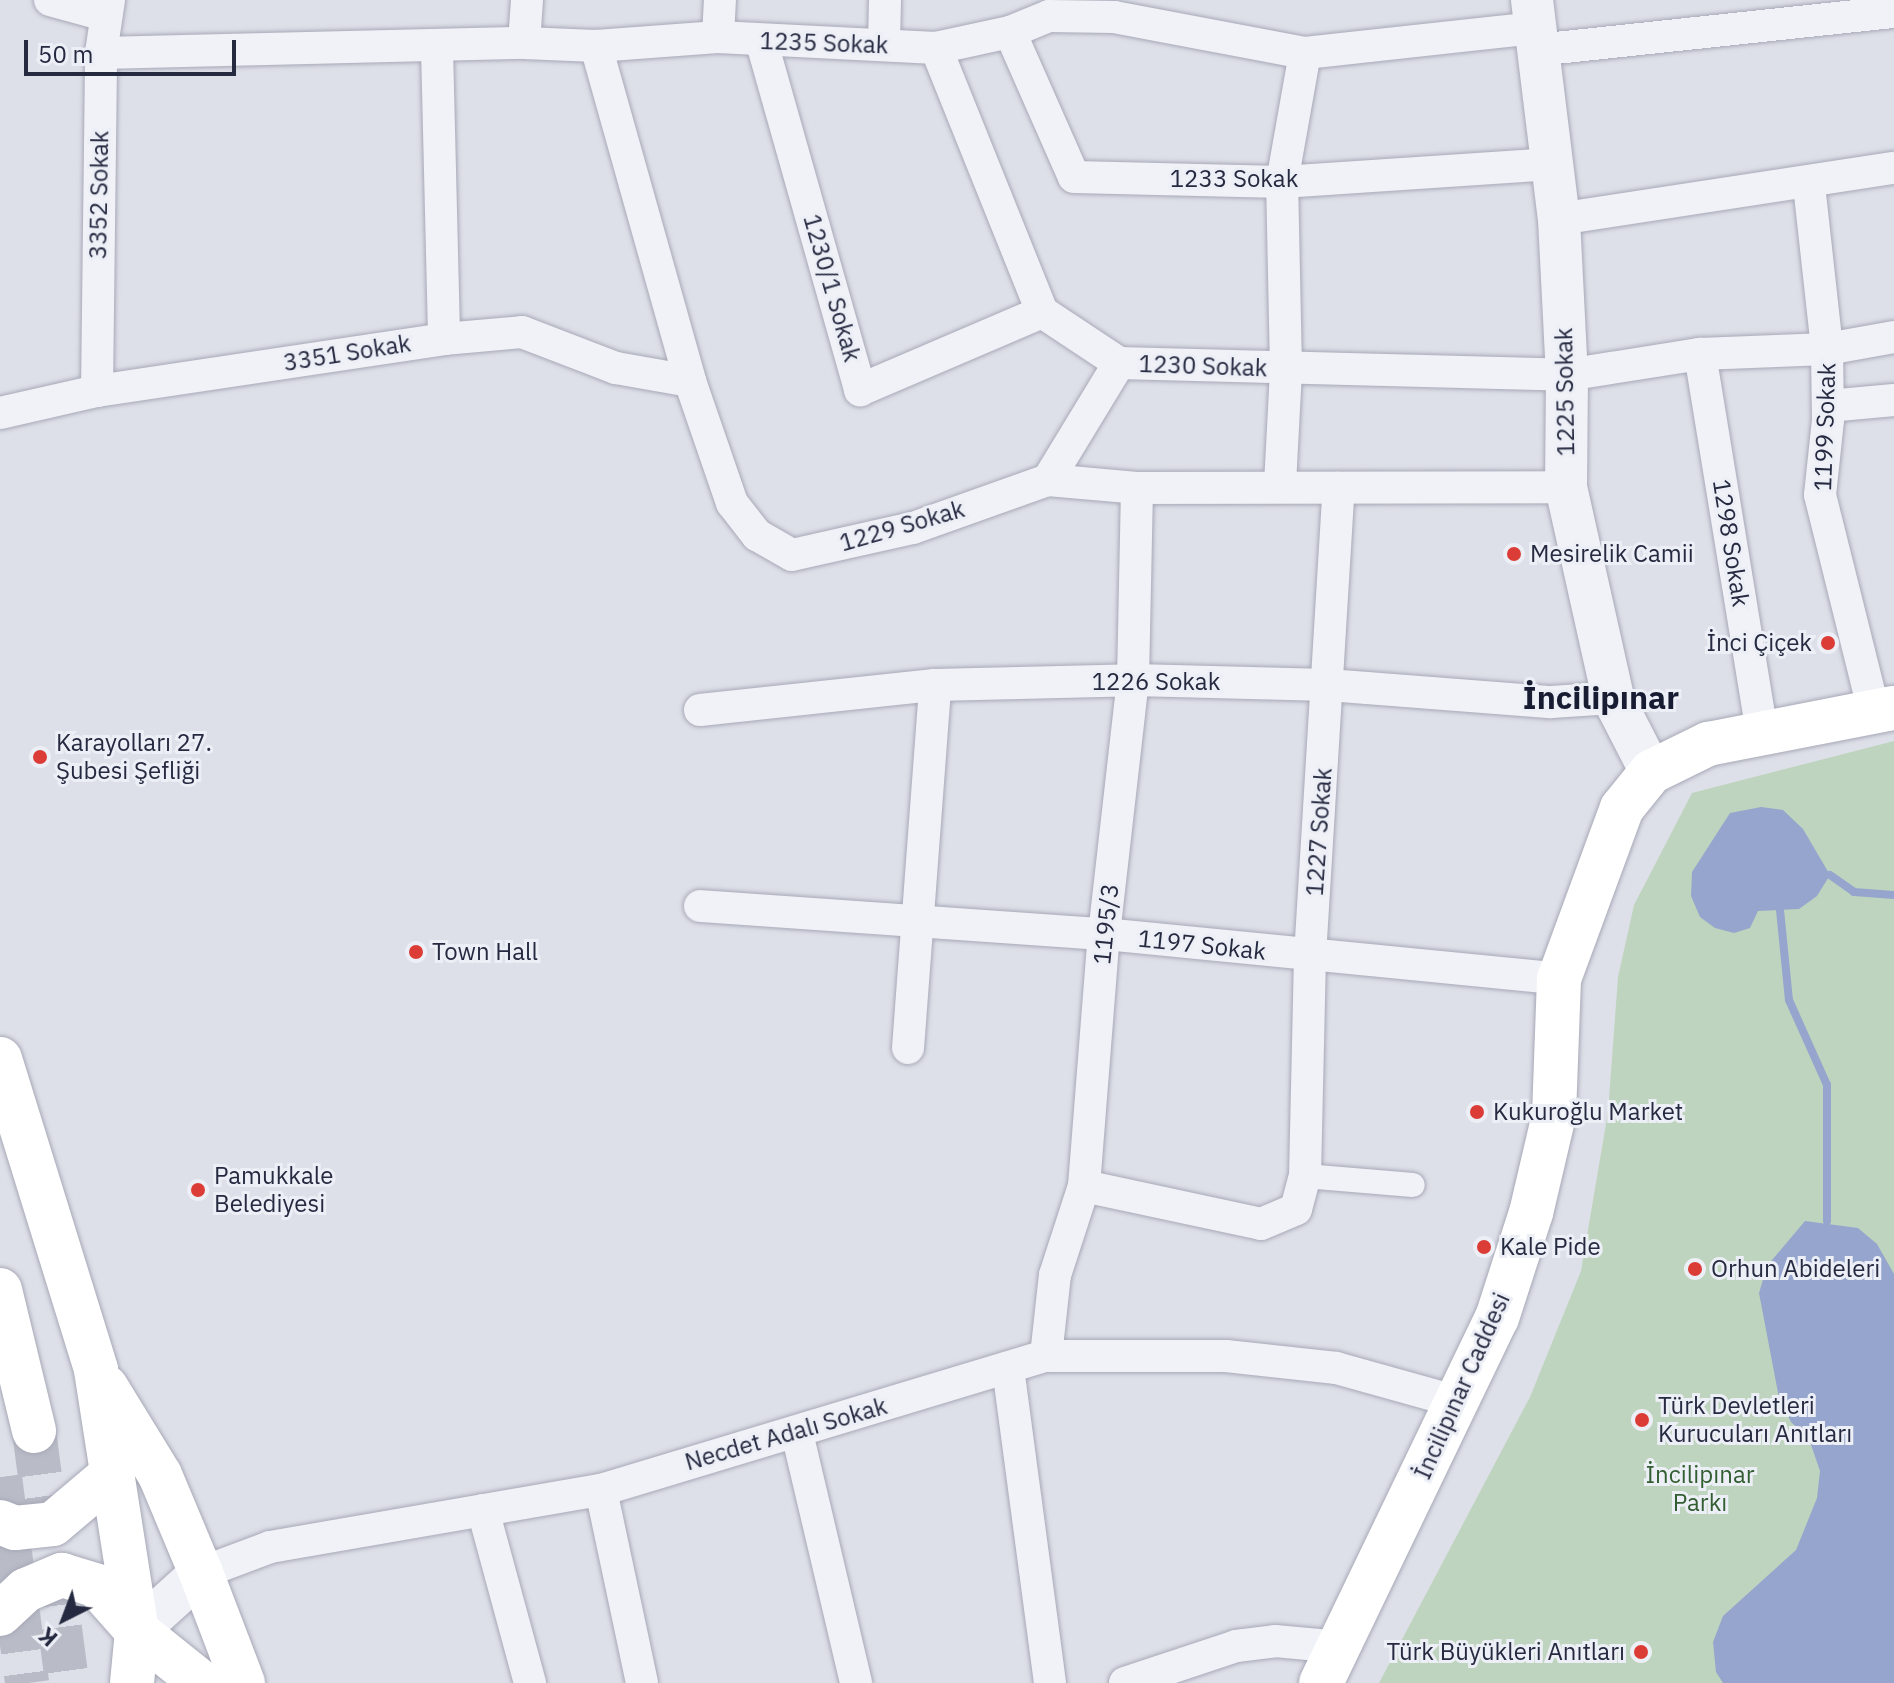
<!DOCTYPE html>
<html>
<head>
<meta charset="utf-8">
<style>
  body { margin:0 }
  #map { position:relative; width:1894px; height:1683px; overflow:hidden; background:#dee0e9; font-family:"IBM Plex Sans",sans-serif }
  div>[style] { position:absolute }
  .green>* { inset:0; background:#bfd4be }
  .water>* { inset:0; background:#95a5cd }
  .stream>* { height:8px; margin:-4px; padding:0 4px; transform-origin:4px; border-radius:4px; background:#95a5cd }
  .primary-tunnel>* { height:44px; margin-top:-22px; transform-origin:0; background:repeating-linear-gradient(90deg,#b9bcc7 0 44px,transparent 0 66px) }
  .roads { filter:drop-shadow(0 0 2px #a7a9b7) drop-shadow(0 0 2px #a7a9b7) }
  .pedestrian>* { height:24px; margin:-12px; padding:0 12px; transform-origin:12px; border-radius:12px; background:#f1f2f7 }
  .minor>* { height:32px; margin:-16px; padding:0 16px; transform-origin:16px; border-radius:16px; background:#f1f2f7 }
  .tertiary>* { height:42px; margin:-21px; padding:0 21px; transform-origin:21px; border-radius:21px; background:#f1f2f7 }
  .secondary>* { height:44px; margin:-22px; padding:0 22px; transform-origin:22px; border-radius:22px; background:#fff }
  .primary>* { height:44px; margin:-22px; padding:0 22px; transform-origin:22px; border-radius:22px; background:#fff }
  .dots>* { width:22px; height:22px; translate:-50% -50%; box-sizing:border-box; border:4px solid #edeff6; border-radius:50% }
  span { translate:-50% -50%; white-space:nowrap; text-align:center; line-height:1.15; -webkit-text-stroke:6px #edeff6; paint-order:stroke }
  .street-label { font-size:24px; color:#262a41 }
  .poi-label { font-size:24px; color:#262a41 }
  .left { translate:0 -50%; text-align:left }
  .right { translate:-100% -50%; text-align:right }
  .park-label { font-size:24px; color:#325e32 }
  .district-label { font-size:32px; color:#181c32; font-weight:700 }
  .north { position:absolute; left:24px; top:1579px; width:80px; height:80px; -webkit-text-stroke:6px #edeff6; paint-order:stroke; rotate:222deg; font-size:22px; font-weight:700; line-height:32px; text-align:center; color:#262a41 }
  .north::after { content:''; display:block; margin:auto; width:28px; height:36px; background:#262a41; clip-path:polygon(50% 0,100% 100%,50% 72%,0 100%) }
  .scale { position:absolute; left:24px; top:40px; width:212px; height:36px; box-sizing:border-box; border:4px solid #262a41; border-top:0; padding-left:10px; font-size:24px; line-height:28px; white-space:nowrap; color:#262a41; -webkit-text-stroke:6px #edeff6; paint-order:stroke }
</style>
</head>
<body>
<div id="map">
  <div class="green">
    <div style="clip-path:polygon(1894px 741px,1894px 1683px,1379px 1683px,1530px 1397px,1581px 1271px,1608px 1112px,1618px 977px,1634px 905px,1692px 793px)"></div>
  </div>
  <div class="water">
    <div style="clip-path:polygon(1761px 807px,1783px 810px,1803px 829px,1830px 875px,1817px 896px,1799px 909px,1758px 911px,1750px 928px,1734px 933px,1715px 928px,1700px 917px,1691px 896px,1692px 872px,1730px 813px)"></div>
    <div style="clip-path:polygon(1805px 1221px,1858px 1228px,1877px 1244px,1894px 1274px,1894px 1683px,1723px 1683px,1716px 1672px,1713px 1642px,1723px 1616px,1796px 1550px,1817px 1498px,1820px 1471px,1809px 1439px,1791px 1422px,1779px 1398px,1759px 1293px,1767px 1266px)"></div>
  </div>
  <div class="stream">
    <div style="left:1830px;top:875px;width:29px;rotate:35deg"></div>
    <div style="left:1854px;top:892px;width:40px;rotate:4.3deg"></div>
    <div style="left:1780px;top:910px;width:90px;rotate:84.3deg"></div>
    <div style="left:1789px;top:1000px;width:93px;rotate:65.9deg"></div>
    <div style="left:1827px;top:1085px;width:136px;rotate:90deg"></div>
  </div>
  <div class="primary-tunnel">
    <div style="left:34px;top:1431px;width:254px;rotate:82.5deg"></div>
    <div style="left:0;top:1477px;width:208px;rotate:82.5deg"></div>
  </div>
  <div class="roads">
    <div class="pedestrian">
      <div style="left:1305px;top:1176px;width:108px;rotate:4.8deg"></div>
    </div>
    <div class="minor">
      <div style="left:50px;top:0;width:57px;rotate:15.3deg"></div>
      <div style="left:1010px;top:32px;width:158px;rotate:66.2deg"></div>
      <div style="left:1074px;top:177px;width:208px;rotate:1.4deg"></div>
      <div style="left:1282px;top:182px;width:271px;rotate:-3.8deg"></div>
      <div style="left:718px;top:37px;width:37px;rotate:-87deg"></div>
      <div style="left:524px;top:43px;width:43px;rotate:-86deg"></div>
      <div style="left:762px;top:43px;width:361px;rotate:74.2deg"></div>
      <div style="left:860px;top:390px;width:198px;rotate:-23.2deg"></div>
      <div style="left:884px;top:44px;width:44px;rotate:-88.7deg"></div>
      <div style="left:596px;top:46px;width:348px;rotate:74.3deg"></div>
      <div style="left:690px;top:381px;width:129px;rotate:71deg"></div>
      <div style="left:732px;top:503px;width:41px;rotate:52deg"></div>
      <div style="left:757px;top:535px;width:40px;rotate:29.7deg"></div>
      <div style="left:792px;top:555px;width:124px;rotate:-12.6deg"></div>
      <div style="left:913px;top:528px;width:143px;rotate:-19.6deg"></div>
      <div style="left:1048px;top:480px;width:89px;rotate:5.1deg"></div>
      <div style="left:1137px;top:488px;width:429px;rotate:-0.1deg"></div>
      <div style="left:437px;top:48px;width:291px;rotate:88.6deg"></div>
      <div style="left:936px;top:48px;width:284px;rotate:68.1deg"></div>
      <div style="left:1042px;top:312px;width:92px;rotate:33.5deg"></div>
      <div style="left:1119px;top:363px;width:448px;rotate:1.5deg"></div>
      <div style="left:1567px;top:375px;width:135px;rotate:-9deg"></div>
      <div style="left:1700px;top:354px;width:127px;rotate:-2.3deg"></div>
      <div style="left:1827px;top:349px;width:68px;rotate:-10.2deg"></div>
      <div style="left:1537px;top:50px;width:359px;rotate:-6.1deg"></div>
      <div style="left:101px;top:53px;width:423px;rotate:-1.4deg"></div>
      <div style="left:524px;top:43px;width:72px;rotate:2.4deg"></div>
      <div style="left:596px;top:46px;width:122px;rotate:-4.2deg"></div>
      <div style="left:718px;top:37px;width:218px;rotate:2.9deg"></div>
      <div style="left:936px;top:48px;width:76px;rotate:-12.2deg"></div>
      <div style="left:1010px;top:32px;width:42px;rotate:-22.3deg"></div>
      <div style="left:1049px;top:16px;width:65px;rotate:0.9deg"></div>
      <div style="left:1114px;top:17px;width:194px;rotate:10.7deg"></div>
      <div style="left:1305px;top:53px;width:233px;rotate:-6.2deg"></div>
      <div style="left:1809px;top:185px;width:165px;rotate:83.7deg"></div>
      <div style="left:1827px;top:349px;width:71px;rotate:89.2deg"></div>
      <div style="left:1828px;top:420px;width:75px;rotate:96.1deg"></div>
      <div style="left:1820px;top:495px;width:224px;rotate:76deg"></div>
      <div style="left:1559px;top:219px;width:339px;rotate:-8.7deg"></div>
      <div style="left:1700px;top:354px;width:383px;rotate:80.7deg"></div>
      <div style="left:97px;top:391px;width:338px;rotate:-89.3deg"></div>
      <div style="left:101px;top:53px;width:54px;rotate:-81.4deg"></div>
      <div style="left:1828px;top:406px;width:66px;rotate:-5.2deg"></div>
      <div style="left:0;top:413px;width:99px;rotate:-12.8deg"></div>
      <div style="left:97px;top:391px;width:351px;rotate:-8.5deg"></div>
      <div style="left:444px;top:339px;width:78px;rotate:-5.1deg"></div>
      <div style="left:522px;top:332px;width:101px;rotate:21deg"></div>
      <div style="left:616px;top:368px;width:75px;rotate:10deg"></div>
      <div style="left:1048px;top:480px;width:137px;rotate:-58.7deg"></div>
      <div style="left:1280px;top:485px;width:116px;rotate:-87deg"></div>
      <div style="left:1286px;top:369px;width:187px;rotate:-91.2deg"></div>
      <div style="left:1282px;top:182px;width:131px;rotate:-79.9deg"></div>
      <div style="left:700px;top:710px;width:236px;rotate:-6.1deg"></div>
      <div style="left:935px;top:685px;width:198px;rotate:-1.4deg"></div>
      <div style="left:1133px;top:680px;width:195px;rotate:1.5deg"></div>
      <div style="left:1328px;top:685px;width:224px;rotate:4.4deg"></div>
      <div style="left:1551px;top:702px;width:62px;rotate:-3.7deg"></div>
      <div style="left:700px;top:906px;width:405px;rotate:4deg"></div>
      <div style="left:1104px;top:934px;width:457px;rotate:5.6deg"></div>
      <div style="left:908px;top:1048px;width:364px;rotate:-85.7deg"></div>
      <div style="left:1084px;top:1186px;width:181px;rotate:12.1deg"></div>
      <div style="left:1261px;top:1224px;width:38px;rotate:-23deg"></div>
      <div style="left:1296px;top:1209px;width:34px;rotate:-75deg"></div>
      <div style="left:1305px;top:1176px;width:220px;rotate:-88.7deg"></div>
      <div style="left:1310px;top:956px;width:469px;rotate:-86.5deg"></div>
      <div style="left:1046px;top:1356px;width:81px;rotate:-83.7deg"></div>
      <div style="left:1055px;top:1275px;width:94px;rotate:-72deg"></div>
      <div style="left:1084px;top:1186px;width:253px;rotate:-85.5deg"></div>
      <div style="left:1104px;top:934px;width:256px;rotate:-83.5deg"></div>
      <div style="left:1133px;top:680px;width:192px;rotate:-88.8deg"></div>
      <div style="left:1008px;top:1368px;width:318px;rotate:82.4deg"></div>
      <div style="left:797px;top:1433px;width:257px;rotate:76.7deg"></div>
      <div style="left:601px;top:1490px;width:197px;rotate:78deg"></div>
      <div style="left:483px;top:1510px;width:179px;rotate:74.8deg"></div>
      <div style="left:201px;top:1573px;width:74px;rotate:-20.6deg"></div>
      <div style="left:270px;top:1547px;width:336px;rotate:-9.8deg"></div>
      <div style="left:601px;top:1490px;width:465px;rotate:-16.8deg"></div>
      <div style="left:1046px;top:1356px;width:180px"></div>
      <div style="left:1226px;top:1356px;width:111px;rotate:6.2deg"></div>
      <div style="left:1336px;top:1368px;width:127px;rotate:15.6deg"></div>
      <div style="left:1125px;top:1683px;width:117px;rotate:-18.4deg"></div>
      <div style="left:1236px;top:1646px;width:39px;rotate:-7deg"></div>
      <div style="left:1275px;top:1641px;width:66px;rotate:5.2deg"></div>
    </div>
    <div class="tertiary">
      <div style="left:1532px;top:0;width:221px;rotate:83deg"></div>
      <div style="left:1559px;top:219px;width:156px;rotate:87.1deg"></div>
      <div style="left:1567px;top:375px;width:112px;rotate:90.5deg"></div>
      <div style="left:1566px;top:487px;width:216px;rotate:77.4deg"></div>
      <div style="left:1613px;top:698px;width:83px;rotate:62.8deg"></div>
      <div style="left:137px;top:1631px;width:86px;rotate:-42.2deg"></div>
    </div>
    <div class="secondary">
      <div style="left:201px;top:1573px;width:118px;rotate:69.1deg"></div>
      <div style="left:0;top:1614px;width:35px;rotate:-43deg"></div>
      <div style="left:26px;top:1590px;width:39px;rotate:-23deg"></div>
      <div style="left:62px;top:1575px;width:37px;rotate:17deg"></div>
      <div style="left:97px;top:1586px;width:60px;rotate:48.4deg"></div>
      <div style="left:137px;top:1631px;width:83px;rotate:38.7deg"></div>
      <div style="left:1321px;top:1683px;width:405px;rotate:-64.3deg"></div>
      <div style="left:1497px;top:1318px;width:110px;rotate:-72.1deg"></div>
      <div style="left:1531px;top:1213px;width:101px;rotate:-76.8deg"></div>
      <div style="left:1554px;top:1115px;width:136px;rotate:-87.9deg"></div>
      <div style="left:1559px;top:979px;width:182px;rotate:-69.8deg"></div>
      <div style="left:1622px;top:808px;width:46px;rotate:-51.1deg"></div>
      <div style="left:1651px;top:772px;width:64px;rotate:-26.2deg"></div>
      <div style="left:1708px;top:744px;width:189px;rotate:-11deg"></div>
    </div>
    <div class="primary">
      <div style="left:0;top:1059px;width:325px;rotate:72.8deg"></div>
      <div style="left:96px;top:1370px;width:264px;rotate:81.1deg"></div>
      <div style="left:137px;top:1631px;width:52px;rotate:95.5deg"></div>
      <div style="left:0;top:1290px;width:145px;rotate:76.4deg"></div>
      <div style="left:106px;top:1387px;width:103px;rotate:58.5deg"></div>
      <div style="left:160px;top:1475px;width:106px;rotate:67.3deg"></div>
      <div style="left:0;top:1522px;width:16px;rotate:22deg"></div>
      <div style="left:15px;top:1528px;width:38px;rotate:-6deg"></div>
      <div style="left:53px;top:1524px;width:77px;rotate:-40.3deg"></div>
    </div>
  </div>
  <div class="dots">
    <div style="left:1514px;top:554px;background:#db3d36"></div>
    <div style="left:1828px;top:643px;background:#db3d36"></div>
    <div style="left:40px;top:757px;background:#db3d36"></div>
    <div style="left:416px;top:952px;background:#db3d36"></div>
    <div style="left:1477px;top:1112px;background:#db3d36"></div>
    <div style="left:198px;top:1190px;background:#db3d36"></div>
    <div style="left:1484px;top:1247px;background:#db3d36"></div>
    <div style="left:1695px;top:1269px;background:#db3d36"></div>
    <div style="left:1642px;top:1420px;background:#db3d36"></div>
    <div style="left:1641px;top:1652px;background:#db3d36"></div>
  </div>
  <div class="street-label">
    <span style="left:824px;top:43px;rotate:2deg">1235 Sokak</span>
    <span style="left:1234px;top:179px">1233 Sokak</span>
    <span style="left:99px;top:195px;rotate:-89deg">3352 Sokak</span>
    <span style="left:832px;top:288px;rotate:74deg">1230/1 Sokak</span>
    <span style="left:347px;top:353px;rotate:-9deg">3351 Sokak</span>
    <span style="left:1203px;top:366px;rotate:2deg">1230 Sokak</span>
    <span style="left:1565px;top:392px;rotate:-91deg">1225 Sokak</span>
    <span style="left:1825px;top:427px;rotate:-88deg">1199 Sokak</span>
    <span style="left:902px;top:526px;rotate:-16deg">1229 Sokak</span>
    <span style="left:1731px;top:543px;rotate:81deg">1298 Sokak</span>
    <span style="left:1156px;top:682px">1226 Sokak</span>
    <span style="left:1319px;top:832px;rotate:-86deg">1227 Sokak</span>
    <span style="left:1106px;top:924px;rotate:-84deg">1195/3</span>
    <span style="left:1202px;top:945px;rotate:6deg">1197 Sokak</span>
    <span style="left:1462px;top:1386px;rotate:-66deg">İncilipınar Caddesi</span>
    <span style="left:786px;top:1434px;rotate:-16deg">Necdet Adalı Sokak</span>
  </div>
  <div class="poi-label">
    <span class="left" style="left:1530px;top:554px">Mesirelik Camii</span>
    <span class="right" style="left:1812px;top:643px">İnci Çiçek</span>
    <span class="left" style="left:56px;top:757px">Karayolları 27.<br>Şubesi Şefliği</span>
    <span class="left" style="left:432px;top:952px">Town Hall</span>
    <span class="left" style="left:1493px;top:1112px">Kukuroğlu Market</span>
    <span class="left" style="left:214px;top:1190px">Pamukkale<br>Belediyesi</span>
    <span class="left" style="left:1500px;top:1247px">Kale Pide</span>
    <span class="left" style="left:1711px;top:1269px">Orhun Abideleri</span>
    <span class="left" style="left:1658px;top:1420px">Türk Devletleri<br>Kurucuları Anıtları</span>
    <span class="right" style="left:1625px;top:1652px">Türk Büyükleri Anıtları</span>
  </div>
  <div class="park-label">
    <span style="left:1700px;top:1489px">İncilipınar<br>Parkı</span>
  </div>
  <div class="district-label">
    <span style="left:1601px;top:697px">İncilipınar</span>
  </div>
  <div class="north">K</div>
  <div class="scale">50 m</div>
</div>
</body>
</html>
